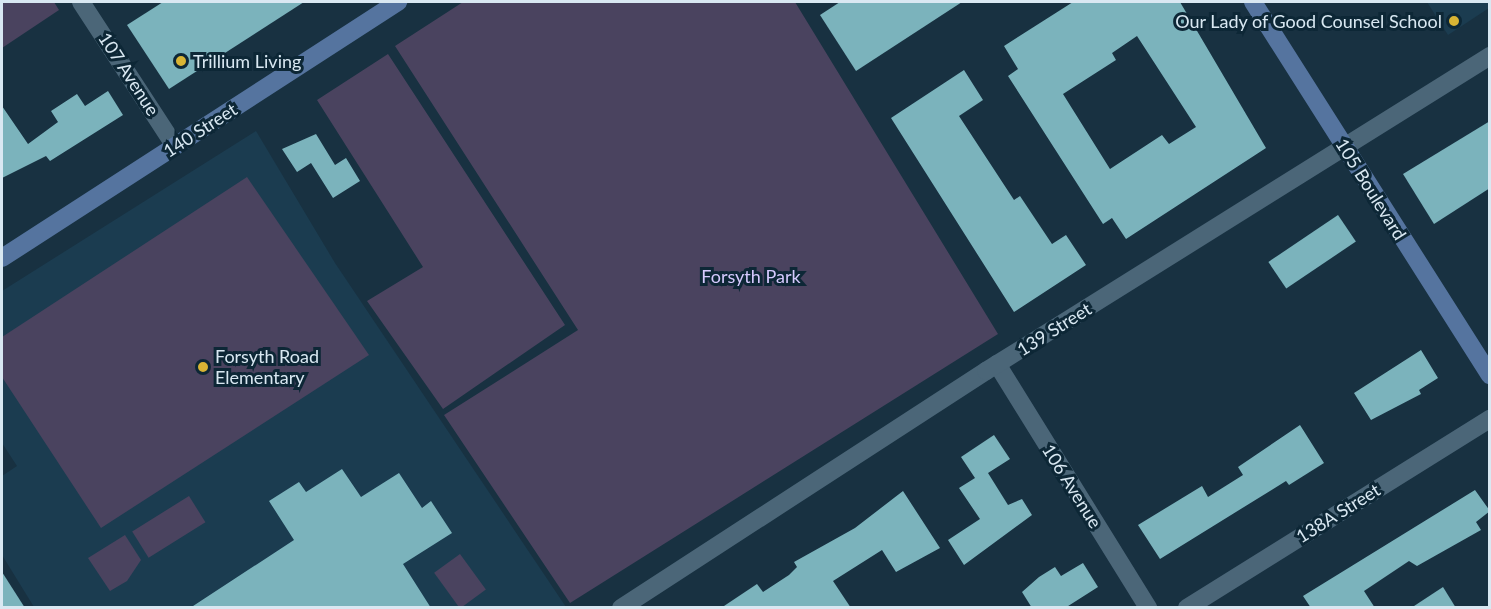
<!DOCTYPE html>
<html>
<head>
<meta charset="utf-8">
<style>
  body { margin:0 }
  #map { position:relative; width:1491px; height:609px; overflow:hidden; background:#183141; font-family:Lato,sans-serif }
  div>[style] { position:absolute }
  .built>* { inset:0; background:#1b3c50 }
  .green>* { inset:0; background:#4a435f; transform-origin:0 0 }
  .building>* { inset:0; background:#7bb3bc; transform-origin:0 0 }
  .street>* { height:18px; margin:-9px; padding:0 9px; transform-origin:9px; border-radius:9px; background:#4b6678 }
  .secondary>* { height:18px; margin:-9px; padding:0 9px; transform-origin:9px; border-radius:9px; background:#55749f }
  .dots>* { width:16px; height:16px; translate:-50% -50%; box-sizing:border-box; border:3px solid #0d2736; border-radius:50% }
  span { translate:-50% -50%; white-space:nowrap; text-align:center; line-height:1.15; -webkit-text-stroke:6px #0d2736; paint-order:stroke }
  .poi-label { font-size:18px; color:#d9e8f2 }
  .right { translate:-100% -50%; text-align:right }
  .left { translate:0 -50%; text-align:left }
  .street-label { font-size:18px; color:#d9e8f2 }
  .park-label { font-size:18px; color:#d6cafe }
  .frame { position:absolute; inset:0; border:3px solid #d9e8f2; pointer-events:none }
</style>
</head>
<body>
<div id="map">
  <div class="built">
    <div style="clip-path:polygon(1427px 2px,1489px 2px,1489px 8px,1448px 35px)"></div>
    <div style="clip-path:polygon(256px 131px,335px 263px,566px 607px,34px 607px,2px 555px,2px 476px,17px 466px,2px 443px,2px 291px)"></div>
  </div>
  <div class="green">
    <div style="clip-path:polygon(2px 2px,54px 2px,59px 10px,2px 48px)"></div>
    <div style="clip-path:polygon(463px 2px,795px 2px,998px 334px,570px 603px,444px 415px,578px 330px,395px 46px)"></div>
    <div style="clip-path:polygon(388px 54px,565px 325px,443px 409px,367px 301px,423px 267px,317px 100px)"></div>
    <div style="clip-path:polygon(247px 177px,369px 355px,101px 528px,2px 377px,2px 337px)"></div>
    <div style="left:189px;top:496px;width:31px;height:67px;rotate:58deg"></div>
    <div style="clip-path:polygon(125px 535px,141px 560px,127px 581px,110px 591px,88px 558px)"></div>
    <div style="left:460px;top:554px;width:44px;height:32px;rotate:54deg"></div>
  </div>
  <div class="building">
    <div style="clip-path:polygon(163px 2px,304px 2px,169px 89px,127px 25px)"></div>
    <div style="clip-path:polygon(840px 2px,962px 2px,856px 71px,820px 15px)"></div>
    <div style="clip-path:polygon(evenodd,1073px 2px,1180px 2px,1266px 148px,1126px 239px,1112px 218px,1103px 224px,1008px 76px,1018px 69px,1004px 46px,1073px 2px,1137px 36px,1196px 127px,1169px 144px,1162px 135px,1110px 169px,1063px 94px,1116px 60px,1112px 53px,1137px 36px)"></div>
    <div style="clip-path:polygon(964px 70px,983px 100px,959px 116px,1014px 200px,1020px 196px,1052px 244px,1066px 235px,1086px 265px,1014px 312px,891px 118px)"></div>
    <div style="clip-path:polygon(108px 91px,123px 115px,50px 161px,46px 156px,2px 178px,2px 106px,28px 144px,58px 122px,51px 111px,77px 94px,85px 106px)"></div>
    <div style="clip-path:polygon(1490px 121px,1490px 188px,1434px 224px,1403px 174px)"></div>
    <div style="clip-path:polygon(316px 134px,335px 165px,346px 158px,360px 181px,333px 198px,311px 163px,297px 172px,282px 149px)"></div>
    <div style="left:1338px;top:215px;width:32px;height:84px;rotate:56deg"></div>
    <div style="clip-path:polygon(1421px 350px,1438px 378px,1419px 390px,1421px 394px,1371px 420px,1354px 393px)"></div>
    <div style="clip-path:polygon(1300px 425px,1324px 463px,1289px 485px,1286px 481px,1160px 559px,1138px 525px,1202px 486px,1208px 497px,1243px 475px,1238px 467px)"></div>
    <div style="clip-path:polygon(994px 435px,1010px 459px,988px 473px,1008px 505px,1022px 499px,1032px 515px,964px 565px,948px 540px,980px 519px,959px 488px,975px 478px,961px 457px)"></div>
    <div style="clip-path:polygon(342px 469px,361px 497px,399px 473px,422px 508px,431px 501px,452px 533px,403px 564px,431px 608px,190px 608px,294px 540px,269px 501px,299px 482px,306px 492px)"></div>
    <div style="clip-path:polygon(1475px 490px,1490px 511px,1476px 522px,1481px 530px,1417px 566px,1409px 561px,1364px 591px,1375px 608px,1311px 608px,1303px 596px)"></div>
    <div style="clip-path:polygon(903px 491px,940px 548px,896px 572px,882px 550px,833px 581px,851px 608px,721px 608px,757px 584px,763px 592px,789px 575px,797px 567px,794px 562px,855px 528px)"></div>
    <div style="clip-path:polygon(1083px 563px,1098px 587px,1065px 608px,1032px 608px,1022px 592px,1039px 577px,1055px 567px,1061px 576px)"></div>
    <div style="clip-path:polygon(2px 572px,25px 608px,2px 608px)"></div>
    <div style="clip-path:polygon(1443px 587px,1456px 608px,1411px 608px)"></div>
  </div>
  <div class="street">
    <div style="left:81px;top:2px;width:172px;rotate:56.9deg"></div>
    <div style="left:997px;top:364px;width:287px;rotate:58.2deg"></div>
    <div style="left:621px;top:608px;width:435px;rotate:-33deg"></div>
    <div style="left:986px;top:371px;width:594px;rotate:-32.01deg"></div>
    <div style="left:1187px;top:608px;width:357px;rotate:-32deg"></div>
  </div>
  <div class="secondary">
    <div style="left:1253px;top:2px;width:442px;rotate:57.6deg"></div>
    <div style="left:2px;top:258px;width:472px;rotate:-32.9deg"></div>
  </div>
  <div class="dots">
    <div style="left:1454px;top:21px;background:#d8b434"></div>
    <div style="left:181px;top:61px;background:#d8b434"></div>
    <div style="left:203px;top:367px;background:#d8b434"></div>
  </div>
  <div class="poi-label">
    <span class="right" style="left:1442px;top:21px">Our Lady of Good Counsel School</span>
    <span class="left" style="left:193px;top:61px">Trillium Living</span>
    <span class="left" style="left:215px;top:367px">Forsyth Road<br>Elementary</span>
  </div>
  <div class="street-label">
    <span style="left:129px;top:74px;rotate:57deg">107 Avenue</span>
    <span style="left:200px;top:130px;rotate:-33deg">140 Street</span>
    <span style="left:1371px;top:189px;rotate:58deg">105 Boulevard</span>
    <span style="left:1054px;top:329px;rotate:-32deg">139 Street</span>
    <span style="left:1072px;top:486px;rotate:58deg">106 Avenue</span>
    <span style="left:1338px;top:513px;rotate:-32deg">138A Street</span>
  </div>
  <div class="park-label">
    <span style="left:751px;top:276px">Forsyth Park</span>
  </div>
  <div class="frame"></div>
</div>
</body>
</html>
